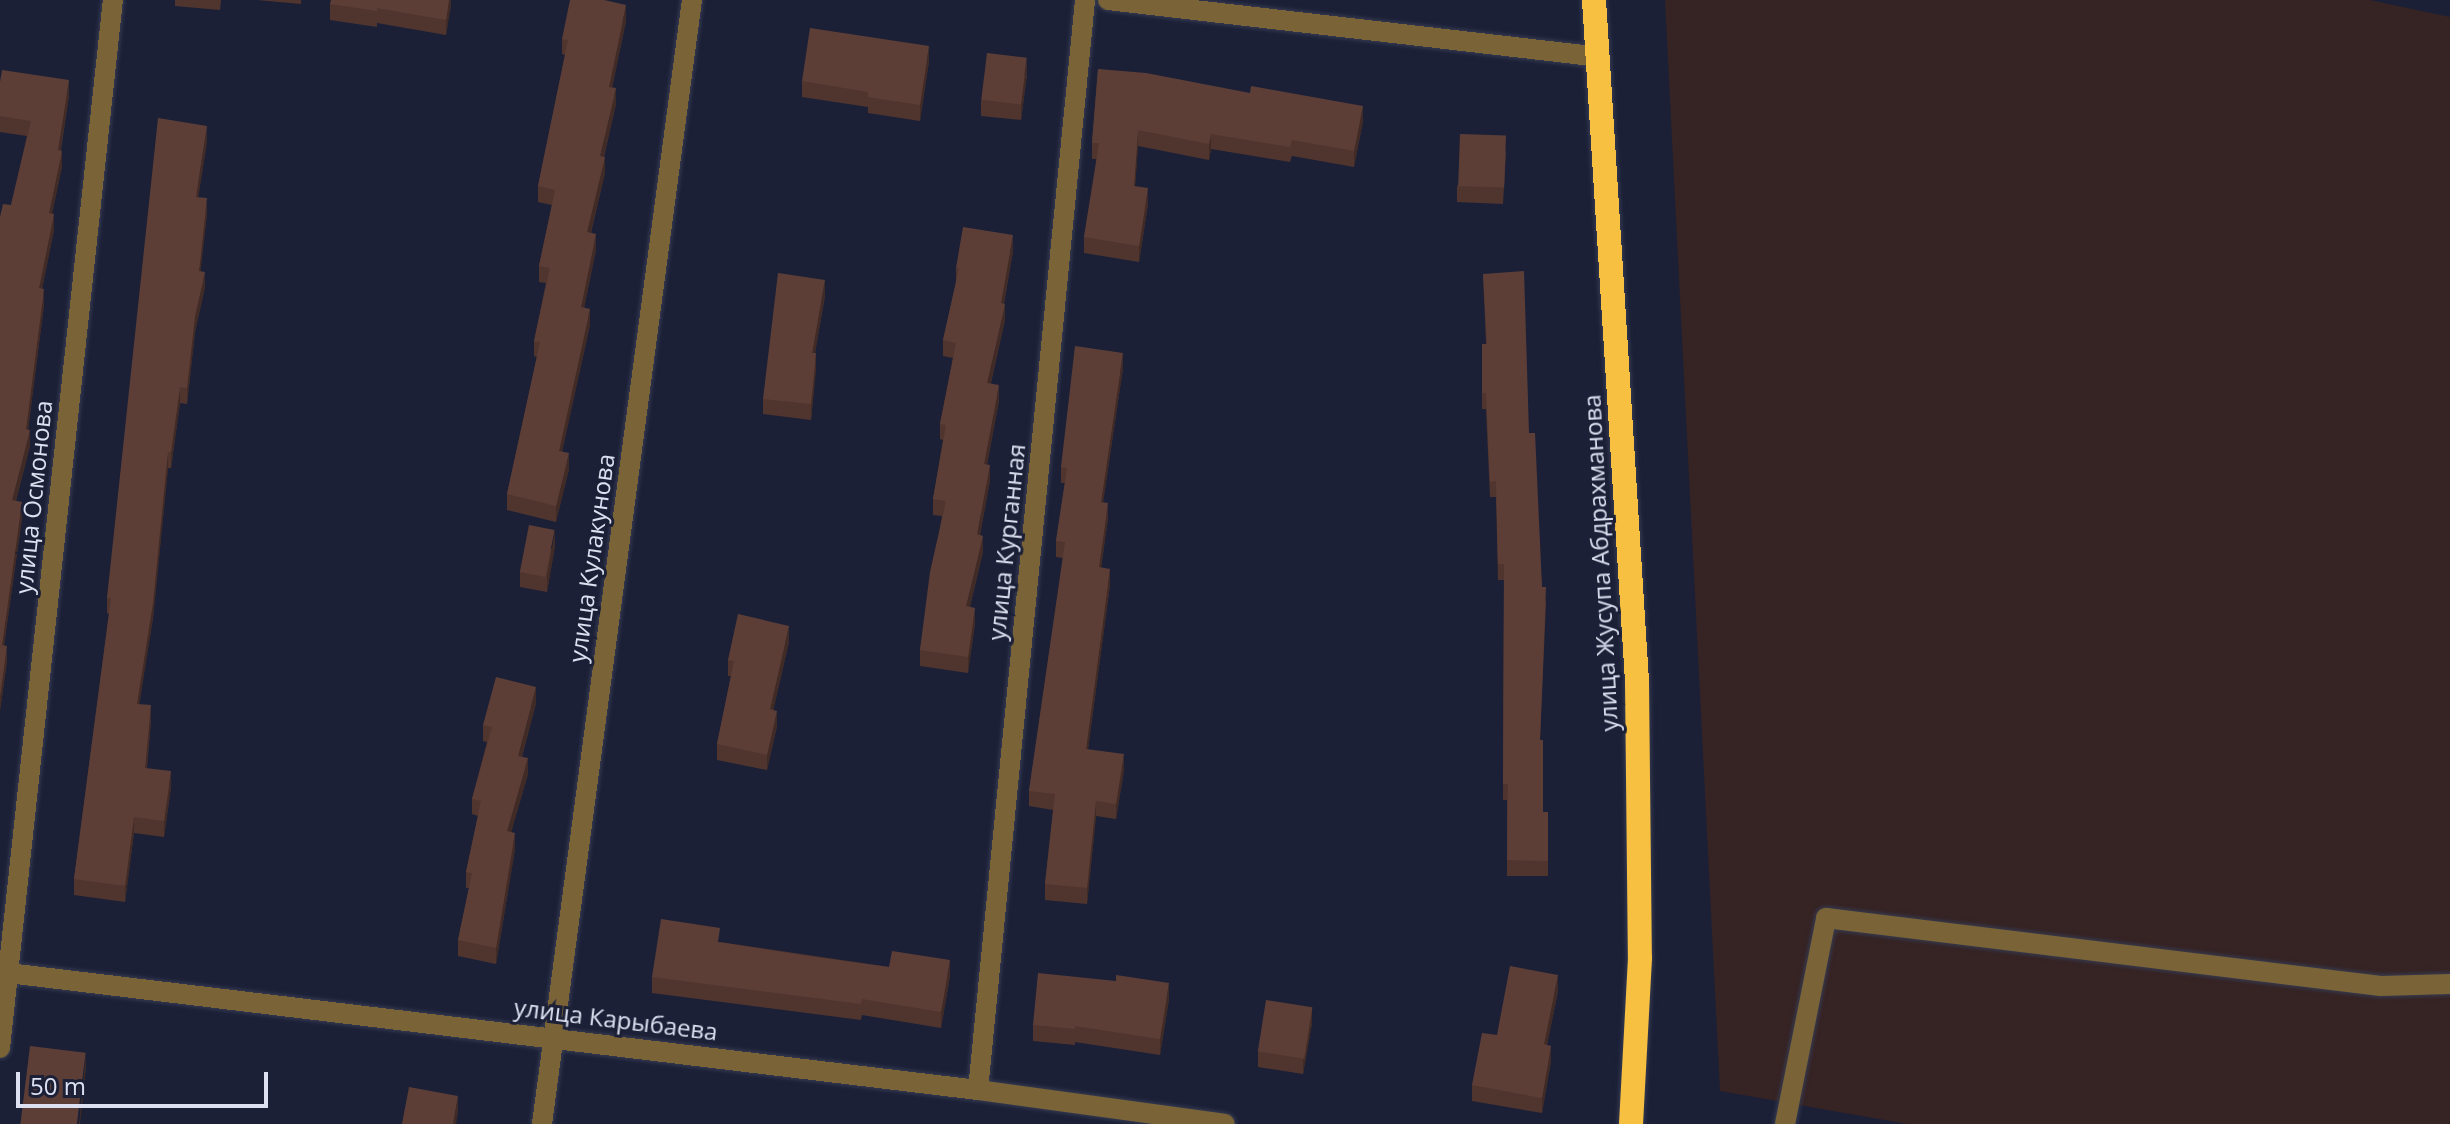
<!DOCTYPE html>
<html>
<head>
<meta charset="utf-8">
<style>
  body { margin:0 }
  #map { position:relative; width:2450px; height:1124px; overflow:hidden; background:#1b2037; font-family:"Open Sans",sans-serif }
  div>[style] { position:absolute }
  .industrial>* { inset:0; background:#362323 }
  .roads { filter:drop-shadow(0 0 2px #363b51) drop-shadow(0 0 2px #363b51) }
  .minor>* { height:20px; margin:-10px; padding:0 10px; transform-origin:10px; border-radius:10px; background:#7a6437 }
  .highway>* { height:24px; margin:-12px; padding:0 12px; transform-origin:12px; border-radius:12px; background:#f8c040 }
  .wall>* { inset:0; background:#50352f }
  .shaded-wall>* { inset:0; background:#412b26 }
  .building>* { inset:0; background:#5d3e37; transform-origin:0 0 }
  span { translate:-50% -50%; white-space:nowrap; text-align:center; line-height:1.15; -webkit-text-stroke:6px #1b2037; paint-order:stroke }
  .street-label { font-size:24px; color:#dce0f0 }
  .scale { position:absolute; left:16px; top:1072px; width:252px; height:36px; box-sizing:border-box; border:4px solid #dce0f0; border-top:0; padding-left:10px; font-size:24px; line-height:28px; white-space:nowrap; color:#dce0f0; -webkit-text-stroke:6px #1b2037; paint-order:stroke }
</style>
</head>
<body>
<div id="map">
  <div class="industrial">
    <div style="clip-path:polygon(1665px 0,2370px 0,2450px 17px,2450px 1124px,1907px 1124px,1720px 1091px)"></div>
  </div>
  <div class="roads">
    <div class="minor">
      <div style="left:1108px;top:0;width:494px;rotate:6.6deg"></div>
      <div style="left:0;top:972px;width:985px;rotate:6.88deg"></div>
      <div style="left:978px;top:1090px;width:249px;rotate:7.8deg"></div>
      <div style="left:0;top:1048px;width:1054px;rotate:-83.85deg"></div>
      <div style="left:978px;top:1090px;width:1095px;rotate:-84.39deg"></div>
      <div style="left:542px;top:1124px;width:1134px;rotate:-82.4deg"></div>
      <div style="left:1785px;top:1124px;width:210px;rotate:-78.7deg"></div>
      <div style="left:1826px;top:918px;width:559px;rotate:6.99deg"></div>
      <div style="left:2381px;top:986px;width:69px;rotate:-1.7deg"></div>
    </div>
    <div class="highway">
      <div style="left:1594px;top:0;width:683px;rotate:86.39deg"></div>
      <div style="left:1637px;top:682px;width:276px;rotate:89.4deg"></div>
      <div style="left:1640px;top:958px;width:166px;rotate:93.1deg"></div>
    </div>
  </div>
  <div class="wall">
    <div style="clip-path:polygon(175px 0,221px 0,220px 10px,175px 6px)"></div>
    <div style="clip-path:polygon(257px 0,301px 0,301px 4px)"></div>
    <div style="clip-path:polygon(451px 0,446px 35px,377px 23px,377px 27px,330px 20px,330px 4px)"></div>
    <div style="clip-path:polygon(626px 21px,612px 88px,616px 104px,604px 157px,605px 173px,591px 233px,596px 250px,584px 308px,590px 325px,562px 451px,569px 469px,556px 522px,507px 510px,507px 494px,537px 357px,534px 356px,534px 341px,546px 283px,539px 282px,539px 266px,552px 205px,538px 202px,538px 186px,565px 55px,562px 54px,562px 39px)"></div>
    <div style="clip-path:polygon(929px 61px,920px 121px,868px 113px,868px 107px,802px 97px,802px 81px)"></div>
    <div style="clip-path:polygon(1098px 69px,1363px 121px,1354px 167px,1292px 156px,1290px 162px,1211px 149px,1209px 160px,1138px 146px,1135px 186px,1148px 204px,1139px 262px,1084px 253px,1084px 237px,1097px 159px,1092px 159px,1092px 143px)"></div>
    <div style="clip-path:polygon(1027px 74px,1021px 120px,981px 116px,981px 100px)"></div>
    <div style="clip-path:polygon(0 82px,69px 96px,61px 150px,62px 167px,52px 213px,54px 230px,42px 289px,44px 305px,28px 430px,30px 446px,16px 501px,22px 518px,4px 645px,7px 661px,0 711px,0 217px,11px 205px,27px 136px,0 132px)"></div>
    <div style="clip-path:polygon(207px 142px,198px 197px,207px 214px,200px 271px,205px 287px,195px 332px,187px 404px,180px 403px,171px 468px,168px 468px,153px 618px,139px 704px,151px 721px,147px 768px,171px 787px,164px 837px,134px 833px,125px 902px,74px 895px,74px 879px,109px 614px,107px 613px,107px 598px)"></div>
    <div style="clip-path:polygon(1506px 151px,1503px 204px,1457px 202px,1457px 186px)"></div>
    <div style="clip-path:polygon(1013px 251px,1004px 304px,1005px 320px,991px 383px,999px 401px,987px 465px,990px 481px,980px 535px,983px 552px,970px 607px,975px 623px,968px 673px,920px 666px,920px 650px,942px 516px,933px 515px,933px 499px,943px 440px,940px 439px,940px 424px,953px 358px,943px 356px,943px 340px,956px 283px,956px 268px)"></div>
    <div style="clip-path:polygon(1483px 274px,1529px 433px,1542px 587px,1546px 603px,1540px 740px,1543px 812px,1548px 812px,1548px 876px,1507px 876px,1507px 800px,1503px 800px,1504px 580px,1498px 580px,1496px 497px,1490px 497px,1486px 409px,1482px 409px,1482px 344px,1486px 344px)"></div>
    <div style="clip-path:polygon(825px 296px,815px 353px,816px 369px,811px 420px,763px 414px,763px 399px)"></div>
    <div style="clip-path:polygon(1123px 368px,1103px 502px,1108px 518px,1101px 568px,1110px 585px,1088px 749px,1124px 770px,1116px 819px,1096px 816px,1087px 904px,1045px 900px,1045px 884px,1053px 810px,1029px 806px,1029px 791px,1063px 558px,1056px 557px,1056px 541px,1065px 483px,1061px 483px,1061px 467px)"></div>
    <div style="clip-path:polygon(555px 546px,547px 592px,520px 587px,520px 572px)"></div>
    <div style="clip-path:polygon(789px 642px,773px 710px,777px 726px,767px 770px,717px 760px,717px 744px,731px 676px,728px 676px,728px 660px)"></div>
    <div style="clip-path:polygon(536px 703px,522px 757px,528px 774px,511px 832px,515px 849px,496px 964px,458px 956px,458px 940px,469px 888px,466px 888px,466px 872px,478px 816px,472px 814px,472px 799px,487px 742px,483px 741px,483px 725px)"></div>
    <div style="clip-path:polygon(720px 942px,950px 976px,941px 1028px,862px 1015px,861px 1020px,652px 993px,652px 977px)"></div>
    <div style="clip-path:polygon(1558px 991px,1547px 1045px,1551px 1061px,1542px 1113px,1472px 1101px,1472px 1085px,1497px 1035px)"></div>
    <div style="clip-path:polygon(1169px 999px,1160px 1055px,1075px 1042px,1075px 1045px,1033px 1041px,1033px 1025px)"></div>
    <div style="clip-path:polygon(1312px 1023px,1303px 1074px,1258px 1067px,1258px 1051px)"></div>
  </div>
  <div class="shaded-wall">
    <div style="clip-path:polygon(449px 0,451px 0,451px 6px,446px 35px,446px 20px)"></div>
    <div style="clip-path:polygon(626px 5px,626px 21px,609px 103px,609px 87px)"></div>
    <div style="clip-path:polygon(929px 46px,929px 61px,920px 121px,920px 105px)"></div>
    <div style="clip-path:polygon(1027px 58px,1027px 74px,1021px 120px,1021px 104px)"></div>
    <div style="clip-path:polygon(69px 80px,69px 96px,58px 166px,58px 150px)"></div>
    <div style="clip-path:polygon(616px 88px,616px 104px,600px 172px,600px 156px)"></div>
    <div style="clip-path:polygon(1363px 106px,1363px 121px,1354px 167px,1354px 151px)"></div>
    <div style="clip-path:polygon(207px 126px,207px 142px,196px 212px,196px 197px)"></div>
    <div style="clip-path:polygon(1138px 130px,1138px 146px,1134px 202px,1134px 186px)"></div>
    <div style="clip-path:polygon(1211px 134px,1211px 149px,1209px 160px,1209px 144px)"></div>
    <div style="clip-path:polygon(62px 151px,62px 167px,49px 229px,49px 213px)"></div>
    <div style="clip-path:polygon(605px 157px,605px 173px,587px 248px,587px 232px)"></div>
    <div style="clip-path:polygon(1148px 188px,1148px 204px,1139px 262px,1139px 246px)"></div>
    <div style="clip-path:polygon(207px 198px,207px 214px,199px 286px,199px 271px)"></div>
    <div style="clip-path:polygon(54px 214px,54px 230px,39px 304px,39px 288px)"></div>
    <div style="clip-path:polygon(596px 234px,596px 250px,581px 323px,581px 307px)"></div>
    <div style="clip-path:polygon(1013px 235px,1013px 251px,1001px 319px,1001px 303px)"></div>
    <div style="clip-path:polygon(205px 272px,205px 287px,195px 332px,187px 404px,187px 388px,195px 316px)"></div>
    <div style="clip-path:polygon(825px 280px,825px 296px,812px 369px,812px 353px)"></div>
    <div style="clip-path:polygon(44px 289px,44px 305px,26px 445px,26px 429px)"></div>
    <div style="clip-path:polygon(1005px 304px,1005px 320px,987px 399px,987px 383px)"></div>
    <div style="clip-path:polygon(590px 309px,590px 325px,559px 466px,559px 451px)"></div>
    <div style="clip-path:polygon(816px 353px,816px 369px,811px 420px,811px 404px)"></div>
    <div style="clip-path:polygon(1123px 353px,1123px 368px,1101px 517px,1101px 502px)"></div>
    <div style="clip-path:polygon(999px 385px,999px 401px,984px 480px,984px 464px)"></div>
    <div style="clip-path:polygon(180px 387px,180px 403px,171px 468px,171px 452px)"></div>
    <div style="clip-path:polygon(30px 430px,30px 446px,12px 516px,12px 500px)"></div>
    <div style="clip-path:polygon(168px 452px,168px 468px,153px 618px,137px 719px,137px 704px)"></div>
    <div style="clip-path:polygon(569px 453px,569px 469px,556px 522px,556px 506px)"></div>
    <div style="clip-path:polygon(990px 465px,990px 481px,977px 550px,977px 534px)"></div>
    <div style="clip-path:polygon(22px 502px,22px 518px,2px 660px,2px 645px)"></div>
    <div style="clip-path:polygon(1108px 503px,1108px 518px,1099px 583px,1099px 567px)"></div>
    <div style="clip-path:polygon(555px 530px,555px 546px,547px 592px,547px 576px)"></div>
    <div style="clip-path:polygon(983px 536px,983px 552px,966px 622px,966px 606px)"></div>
    <div style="clip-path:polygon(1110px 569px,1110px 585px,1086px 764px,1086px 749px)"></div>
    <div style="clip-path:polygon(975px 608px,975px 623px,968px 673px,968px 657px)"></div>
    <div style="clip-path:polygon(789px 626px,789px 642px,770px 725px,770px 709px)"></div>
    <div style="clip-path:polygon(7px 646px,7px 661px,0 711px,0 696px)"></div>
    <div style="clip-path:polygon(536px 687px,536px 703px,518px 771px,518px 756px)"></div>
    <div style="clip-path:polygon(151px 705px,151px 721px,145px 784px,145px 768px)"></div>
    <div style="clip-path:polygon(777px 711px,777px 726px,767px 770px,767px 755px)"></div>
    <div style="clip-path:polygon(1124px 754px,1124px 770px,1116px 819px,1116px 804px)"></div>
    <div style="clip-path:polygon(528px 758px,528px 774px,507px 847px,507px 831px)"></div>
    <div style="clip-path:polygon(171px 771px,171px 787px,164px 837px,164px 821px)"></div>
    <div style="clip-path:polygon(1096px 801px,1096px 816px,1087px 904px,1087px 888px)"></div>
    <div style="clip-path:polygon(134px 817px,134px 833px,125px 902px,125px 886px)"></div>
    <div style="clip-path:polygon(515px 833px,515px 849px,496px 964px,496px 948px)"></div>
    <div style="clip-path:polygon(950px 960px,950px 976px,941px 1028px,941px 1012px)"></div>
    <div style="clip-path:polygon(1558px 975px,1558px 991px,1544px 1060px,1544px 1044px)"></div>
    <div style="clip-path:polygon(1169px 983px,1169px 999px,1160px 1055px,1160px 1039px)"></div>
    <div style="clip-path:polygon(1312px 1007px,1312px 1023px,1303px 1074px,1303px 1058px)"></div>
    <div style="clip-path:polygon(1551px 1046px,1551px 1061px,1542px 1113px,1542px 1098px)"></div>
    <div style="clip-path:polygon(86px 1053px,86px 1068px,80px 1124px,79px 1124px)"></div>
    <div style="clip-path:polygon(458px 1096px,458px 1112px,456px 1124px,453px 1124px)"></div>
  </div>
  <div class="building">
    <div style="clip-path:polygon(331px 0,449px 0,446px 20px,377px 8px,377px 11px,330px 4px)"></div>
    <div style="clip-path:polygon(570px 0,604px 0,626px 5px,609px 87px,616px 88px,600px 156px,605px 157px,587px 232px,596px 234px,581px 307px,590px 309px,559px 451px,569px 453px,556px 506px,507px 494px,540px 342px,534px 341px,550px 268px,539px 266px,555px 190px,538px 186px,568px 40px,562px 39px)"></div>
    <div style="clip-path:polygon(810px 28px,929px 46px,920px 105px,868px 97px,868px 92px,802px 81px)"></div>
    <div style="left:987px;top:53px;width:40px;height:47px;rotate:7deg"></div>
    <div style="clip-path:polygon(1098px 69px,1146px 73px,1250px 93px,1251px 86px,1363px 106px,1354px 151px,1292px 140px,1290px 147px,1211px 134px,1209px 144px,1138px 130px,1134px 186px,1148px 188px,1139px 246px,1084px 237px,1099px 143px,1092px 143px)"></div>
    <div style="clip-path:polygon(2px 70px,69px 80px,58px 150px,62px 151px,49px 213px,54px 214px,39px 288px,44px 289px,26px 429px,30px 430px,12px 500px,22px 502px,2px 645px,7px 646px,0 696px,0 217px,3px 204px,11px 205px,31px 121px,0 116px,0 82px)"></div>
    <div style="clip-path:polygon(158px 118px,207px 126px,196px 197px,207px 198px,199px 271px,205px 272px,195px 316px,187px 388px,180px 387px,171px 452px,168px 452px,153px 603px,137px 704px,151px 705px,145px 768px,171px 771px,164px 821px,134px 817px,125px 886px,74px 879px,111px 598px,107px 598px)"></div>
    <div style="left:1460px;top:134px;width:46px;height:52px;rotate:2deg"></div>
    <div style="clip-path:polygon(963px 227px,1013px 235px,1001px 303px,1005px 304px,987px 383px,999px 385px,984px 464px,990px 465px,977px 534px,983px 536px,966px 606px,975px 608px,968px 657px,920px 650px,930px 572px,946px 501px,933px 499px,946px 425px,940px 424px,956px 343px,943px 340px,959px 268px,956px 268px)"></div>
    <div style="clip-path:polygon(1524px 271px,1529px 433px,1535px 433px,1542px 587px,1546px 587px,1540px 740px,1543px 740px,1543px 812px,1548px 812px,1548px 861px,1507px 860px,1508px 784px,1503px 784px,1504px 564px,1498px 564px,1496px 481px,1490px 482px,1486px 393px,1482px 393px,1482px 344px,1487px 344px,1483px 274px)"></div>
    <div style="clip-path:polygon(778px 273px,825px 280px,812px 353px,816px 353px,811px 404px,763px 399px)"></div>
    <div style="clip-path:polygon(1075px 346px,1123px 353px,1101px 502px,1108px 503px,1099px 567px,1110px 569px,1086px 749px,1124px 754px,1116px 804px,1096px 801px,1087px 888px,1045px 884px,1055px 794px,1029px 791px,1065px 542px,1056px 541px,1067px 468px,1061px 467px)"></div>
    <div style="left:529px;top:525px;width:26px;height:48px;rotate:11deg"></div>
    <div style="clip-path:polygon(738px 614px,789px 626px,770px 709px,777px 711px,767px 755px,717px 744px,734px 661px,728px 660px)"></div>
    <div style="clip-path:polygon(496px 677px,536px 687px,518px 756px,528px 758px,507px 831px,515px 833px,496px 948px,458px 940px,472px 873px,466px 872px,481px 801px,472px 799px,492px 727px,483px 725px)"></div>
    <div style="clip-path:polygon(661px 919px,720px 928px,718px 942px,814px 957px,889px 967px,892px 951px,950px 960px,941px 1012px,862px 999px,861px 1004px,652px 977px)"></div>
    <div style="clip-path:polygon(1510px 966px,1558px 975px,1544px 1044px,1551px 1046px,1542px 1098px,1472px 1085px,1482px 1033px,1497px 1035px)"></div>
    <div style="clip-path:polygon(1038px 973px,1116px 981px,1116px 975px,1169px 983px,1160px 1039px,1075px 1026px,1075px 1029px,1033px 1025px)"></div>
    <div style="left:1266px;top:1000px;width:47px;height:52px;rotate:9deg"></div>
    <div style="left:30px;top:1046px;width:56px;height:79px;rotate:7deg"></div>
    <div style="clip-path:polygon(409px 1087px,458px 1096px,453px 1124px,402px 1124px)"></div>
  </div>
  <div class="street-label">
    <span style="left:33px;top:497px;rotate:-84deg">улица Осмонова</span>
    <span style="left:1006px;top:542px;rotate:-84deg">улица Курганная</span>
    <span style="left:591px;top:558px;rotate:-82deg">улица Кулакунова</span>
    <span style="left:1600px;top:563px;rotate:-93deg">улица Жусупа Абдрахманова</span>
    <span style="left:616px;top:1019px;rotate:7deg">улица Карыбаева</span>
  </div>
  <div class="scale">50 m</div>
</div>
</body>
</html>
